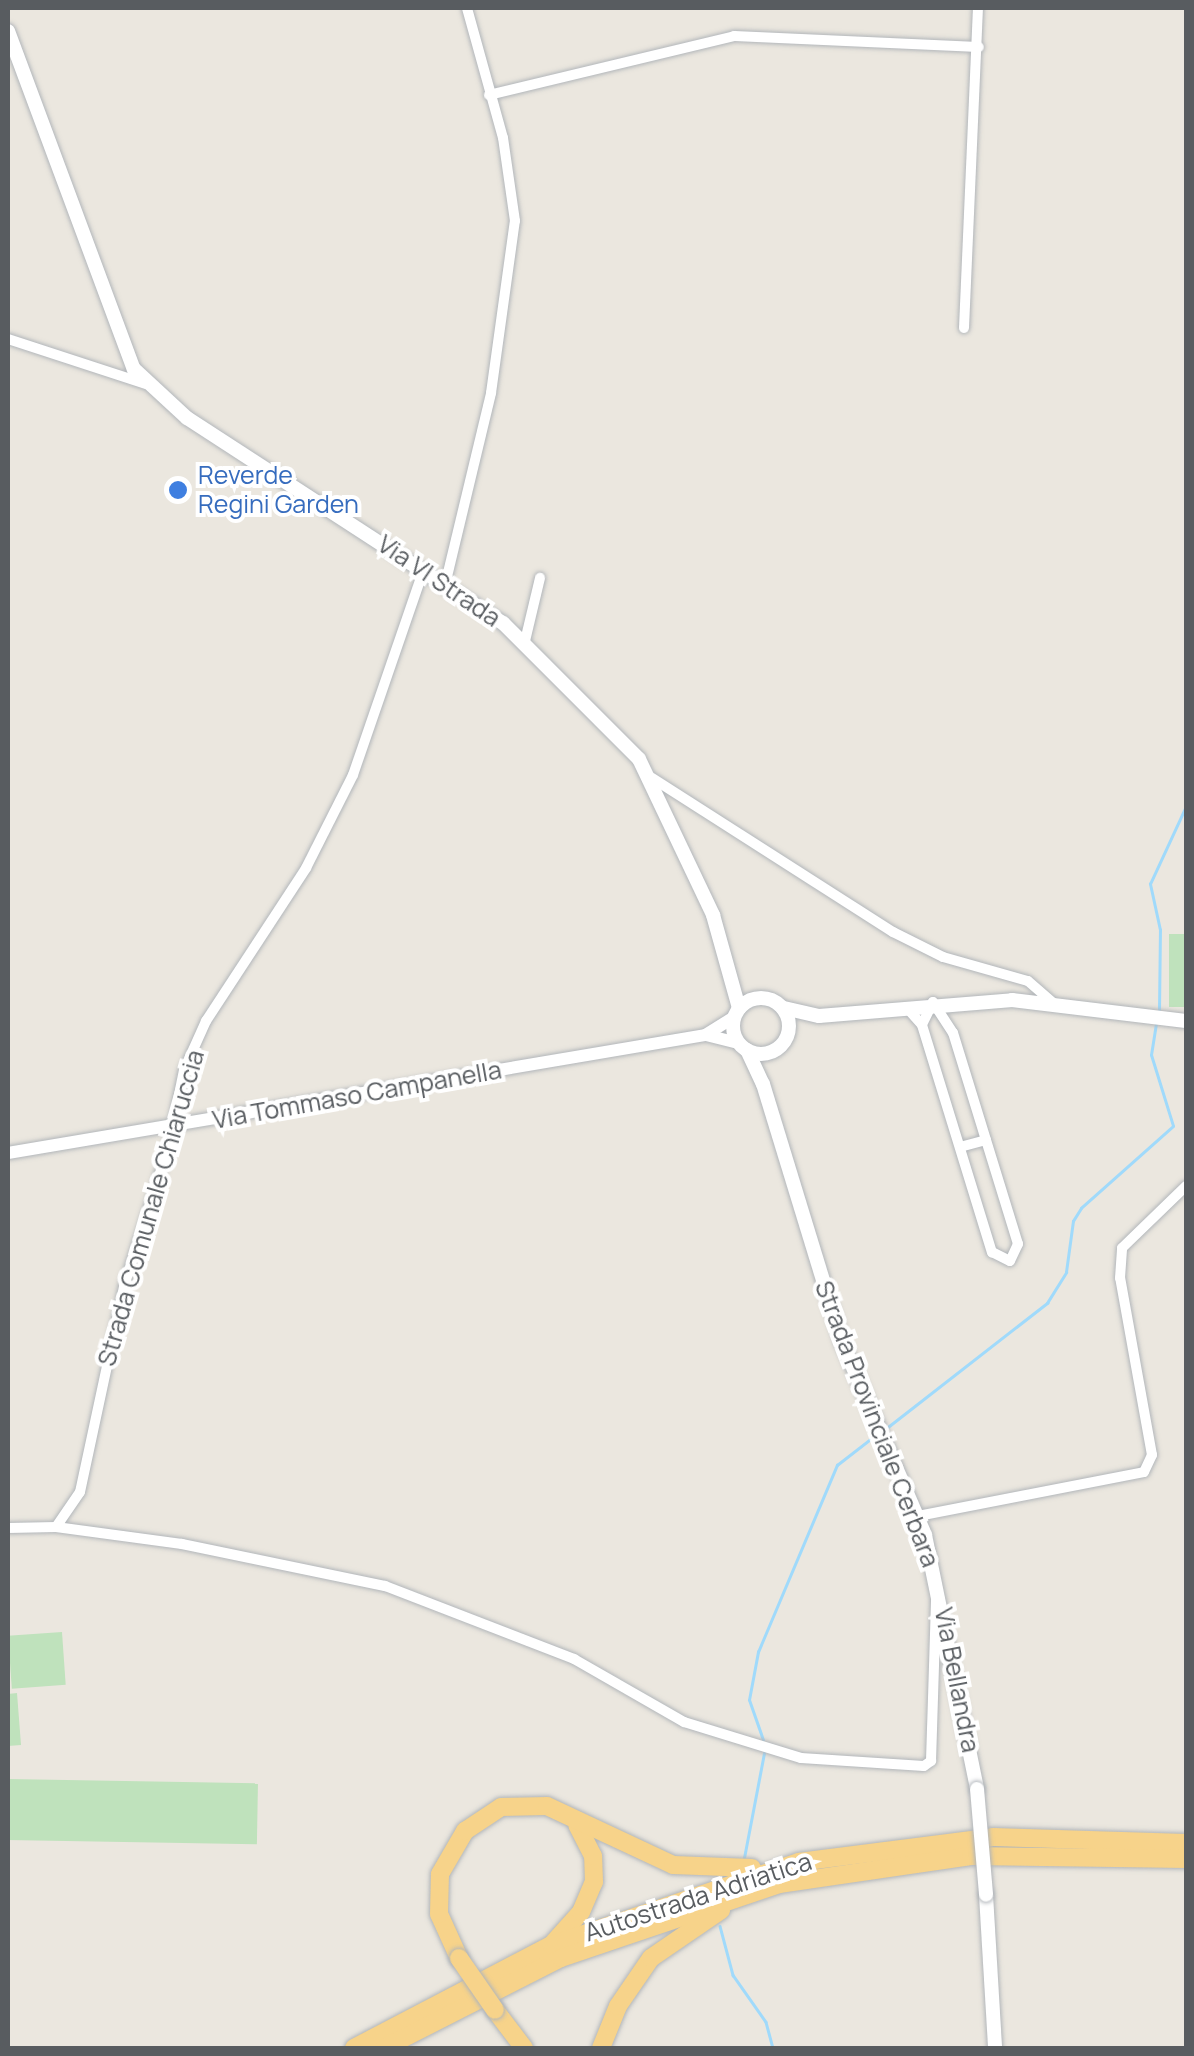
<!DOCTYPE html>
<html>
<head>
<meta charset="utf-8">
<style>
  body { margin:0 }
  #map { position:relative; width:1194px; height:2056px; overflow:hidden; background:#ebe7df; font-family:Manrope,sans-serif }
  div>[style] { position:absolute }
  .green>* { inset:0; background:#bfe2bc; transform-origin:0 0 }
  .stream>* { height:2.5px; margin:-1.25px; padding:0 1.25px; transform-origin:1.25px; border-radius:1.25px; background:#a0dafb }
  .roads { filter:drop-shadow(0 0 2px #b2b6ba) drop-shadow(0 0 2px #b2b6ba) }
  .minor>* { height:10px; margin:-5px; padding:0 5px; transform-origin:5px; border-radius:5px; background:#fff }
  .tertiary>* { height:12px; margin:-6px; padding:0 6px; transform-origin:6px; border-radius:6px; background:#fff }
  .secondary>* { height:14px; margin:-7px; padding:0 7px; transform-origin:7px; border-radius:7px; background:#fff }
  .secondary>.ring { margin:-7px; padding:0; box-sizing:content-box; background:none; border:14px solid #fff; border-radius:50% }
  .motorway>* { height:18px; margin:-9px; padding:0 9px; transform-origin:9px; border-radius:9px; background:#f7d38a }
  .bridges { filter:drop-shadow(0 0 2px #b1b5ba) drop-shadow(0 0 2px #b1b5ba) }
  .secondary-bridge>* { height:14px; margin:-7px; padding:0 7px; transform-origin:7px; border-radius:7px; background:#fff }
  .motorway-bridge>* { height:18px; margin:-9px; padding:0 9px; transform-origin:9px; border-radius:9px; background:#f7d38a }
  .dots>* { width:28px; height:28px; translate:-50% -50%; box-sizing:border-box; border:5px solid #fff; border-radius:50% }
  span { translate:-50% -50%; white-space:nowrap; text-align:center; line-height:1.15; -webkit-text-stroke:8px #fff; paint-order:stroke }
  .shop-label { font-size:25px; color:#366cbe }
  .left { translate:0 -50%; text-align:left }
  .street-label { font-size:25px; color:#585c60 }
  .frame { position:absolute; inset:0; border:10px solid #585c60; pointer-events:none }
</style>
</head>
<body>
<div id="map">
  <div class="green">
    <div style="left:1169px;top:934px;width:17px;height:73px"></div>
    <div style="left:62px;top:1632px;width:53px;height:54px;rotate:86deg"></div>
    <div style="clip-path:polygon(17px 1693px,21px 1745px,8px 1746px,8px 1694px)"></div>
    <div style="left:8px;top:1779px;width:250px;height:61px;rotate:1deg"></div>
  </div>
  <div class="stream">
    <div style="left:1159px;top:1010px;width:80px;rotate:-89.3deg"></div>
    <div style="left:1160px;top:930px;width:47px;rotate:-102.3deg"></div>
    <div style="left:1150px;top:884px;width:86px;rotate:-65.2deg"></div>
    <div style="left:884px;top:1430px;width:207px;rotate:-37.9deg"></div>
    <div style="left:1047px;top:1303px;width:36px;rotate:-58deg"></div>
    <div style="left:1066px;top:1272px;width:51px;rotate:-82.2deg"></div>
    <div style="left:1073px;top:1221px;width:15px;rotate:-58deg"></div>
    <div style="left:1081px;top:1208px;width:123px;rotate:-41.7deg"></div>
    <div style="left:1173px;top:1126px;width:74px;rotate:-107.2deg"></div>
    <div style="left:1151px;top:1055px;width:33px;rotate:-81deg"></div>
    <div style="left:763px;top:1740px;width:42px;rotate:-109.3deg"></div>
    <div style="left:749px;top:1700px;width:49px;rotate:-79.4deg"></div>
    <div style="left:758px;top:1652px;width:203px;rotate:-67.1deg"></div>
    <div style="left:837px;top:1465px;width:51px;rotate:-37.8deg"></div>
    <div style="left:744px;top:1858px;width:107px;rotate:-79.2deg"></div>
    <div style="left:720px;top:1926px;width:51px;rotate:75.1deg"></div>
    <div style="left:733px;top:1975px;width:57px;rotate:54.9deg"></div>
    <div style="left:766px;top:2022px;width:27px;rotate:75deg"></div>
  </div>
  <div class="roads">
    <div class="minor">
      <div style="left:489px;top:95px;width:252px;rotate:-13.5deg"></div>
      <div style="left:734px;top:36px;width:245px;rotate:2.6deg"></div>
      <div style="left:964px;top:328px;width:320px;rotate:-87.5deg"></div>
      <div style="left:8px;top:339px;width:145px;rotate:18.1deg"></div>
      <div style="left:445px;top:585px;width:197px;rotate:-76.5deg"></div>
      <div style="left:491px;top:393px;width:174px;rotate:-82.1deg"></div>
      <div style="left:515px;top:221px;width:84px;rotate:-98.2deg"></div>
      <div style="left:503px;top:138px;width:135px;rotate:-105.5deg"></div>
      <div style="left:525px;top:641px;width:65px;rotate:-76.6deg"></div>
      <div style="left:652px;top:778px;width:286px;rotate:32.6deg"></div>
      <div style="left:893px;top:932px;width:56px;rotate:26.6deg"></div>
      <div style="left:943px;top:957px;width:88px;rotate:15.8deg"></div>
      <div style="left:1028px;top:981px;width:32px;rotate:41deg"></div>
      <div style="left:906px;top:1007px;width:24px;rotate:48deg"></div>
      <div style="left:922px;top:1025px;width:238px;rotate:72.9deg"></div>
      <div style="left:992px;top:1252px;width:20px;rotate:27deg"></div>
      <div style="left:1010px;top:1261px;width:19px;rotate:-65deg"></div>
      <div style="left:1018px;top:1244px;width:221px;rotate:-107.1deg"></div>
      <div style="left:953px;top:1033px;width:37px;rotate:-123deg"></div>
      <div style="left:933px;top:1002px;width:25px;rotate:116deg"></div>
      <div style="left:960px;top:1147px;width:27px;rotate:-15deg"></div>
      <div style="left:918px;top:1516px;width:230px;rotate:-11deg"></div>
      <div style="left:1144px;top:1472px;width:19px;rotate:-65deg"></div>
      <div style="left:1152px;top:1455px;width:180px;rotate:-100.2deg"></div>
      <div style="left:1120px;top:1278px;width:30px;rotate:-86deg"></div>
      <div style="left:1122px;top:1248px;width:89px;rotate:-44.1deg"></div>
      <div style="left:56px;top:1527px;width:42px;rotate:-55.6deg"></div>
      <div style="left:80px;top:1492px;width:211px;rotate:-77.9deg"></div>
      <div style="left:124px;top:1286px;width:145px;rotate:-72.3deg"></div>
      <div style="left:168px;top:1148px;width:80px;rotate:-78.4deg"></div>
      <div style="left:184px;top:1070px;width:54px;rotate:-65.8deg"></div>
      <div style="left:206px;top:1021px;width:183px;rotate:-56.8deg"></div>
      <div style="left:306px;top:868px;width:104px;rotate:-63.2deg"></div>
      <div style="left:353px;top:775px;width:215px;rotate:-71deg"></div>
      <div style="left:8px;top:1528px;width:48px;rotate:-1.2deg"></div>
      <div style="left:56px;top:1527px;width:127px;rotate:7.7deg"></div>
      <div style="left:182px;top:1544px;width:207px;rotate:11.7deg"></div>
      <div style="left:385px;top:1586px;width:203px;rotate:21.1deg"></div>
      <div style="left:574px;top:1659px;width:127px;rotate:29.8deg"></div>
      <div style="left:684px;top:1722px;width:122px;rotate:17.1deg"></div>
      <div style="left:801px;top:1758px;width:123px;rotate:3.7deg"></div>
      <div style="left:924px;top:1766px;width:9px;rotate:-36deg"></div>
      <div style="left:931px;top:1761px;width:161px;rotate:-88.2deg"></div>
    </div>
    <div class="tertiary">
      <div style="left:707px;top:1034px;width:32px;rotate:-32deg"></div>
      <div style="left:8px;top:1153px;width:708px;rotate:-9.6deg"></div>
      <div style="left:706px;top:1035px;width:34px;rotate:14deg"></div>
    </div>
    <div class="secondary">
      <div style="left:8px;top:31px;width:361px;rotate:69.6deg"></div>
      <div style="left:134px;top:369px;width:72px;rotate:42.8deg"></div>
      <div style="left:187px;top:418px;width:377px;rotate:33deg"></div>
      <div style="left:503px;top:623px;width:192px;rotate:45deg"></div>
      <div style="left:639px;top:759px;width:173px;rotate:64.6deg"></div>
      <div style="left:713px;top:915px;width:97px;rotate:74.4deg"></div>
      <div class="ring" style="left:733px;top:998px;width:42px;height:42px"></div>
      <div style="left:784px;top:1008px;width:36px;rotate:13deg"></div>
      <div style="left:819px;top:1016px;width:194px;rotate:-4.7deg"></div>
      <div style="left:1012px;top:1000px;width:175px;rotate:6.9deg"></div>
      <div style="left:747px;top:1050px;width:38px;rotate:65deg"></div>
      <div style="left:763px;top:1084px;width:270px;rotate:73deg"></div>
      <div style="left:842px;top:1342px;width:210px;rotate:66.7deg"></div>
      <div style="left:925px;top:1535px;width:259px;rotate:78.4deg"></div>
      <div style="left:986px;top:1895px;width:153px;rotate:86.6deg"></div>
    </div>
    <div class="motorway">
      <div style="left:554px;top:1942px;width:40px;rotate:-48deg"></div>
      <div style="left:581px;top:1912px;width:33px;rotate:-67deg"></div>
      <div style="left:594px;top:1882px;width:26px;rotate:-92deg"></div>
      <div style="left:593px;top:1856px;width:35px;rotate:-117deg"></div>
      <div style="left:459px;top:1958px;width:48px;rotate:-114.4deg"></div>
      <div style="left:439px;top:1914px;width:40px;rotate:-88.6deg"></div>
      <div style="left:440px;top:1874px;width:50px;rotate:-59.8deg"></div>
      <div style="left:465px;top:1831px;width:43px;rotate:-33.7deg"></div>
      <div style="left:501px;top:1807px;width:46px;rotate:-1.2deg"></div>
      <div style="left:547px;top:1806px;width:139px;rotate:25.1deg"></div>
      <div style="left:673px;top:1865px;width:79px;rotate:2.2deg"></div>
      <div style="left:495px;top:2010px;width:48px;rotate:52.7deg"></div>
      <div style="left:354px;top:2048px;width:222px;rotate:-27.6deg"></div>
      <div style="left:551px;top:1945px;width:262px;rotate:-18.5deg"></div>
      <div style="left:799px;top:1862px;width:196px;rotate:-7.3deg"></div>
      <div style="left:993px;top:1837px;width:193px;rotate:1.8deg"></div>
      <div style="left:384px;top:2048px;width:199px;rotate:-27deg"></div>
      <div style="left:561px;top:1958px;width:230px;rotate:-18.7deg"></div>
      <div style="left:779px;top:1884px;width:194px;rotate:-8.3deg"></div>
      <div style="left:971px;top:1856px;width:215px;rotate:0.8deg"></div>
      <div style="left:601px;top:2048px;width:45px;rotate:-68deg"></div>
      <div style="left:618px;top:2006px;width:58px;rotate:-55.5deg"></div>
      <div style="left:651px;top:1958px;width:85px;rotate:-34.4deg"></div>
    </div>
  </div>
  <div class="bridges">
    <div class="secondary-bridge">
      <div style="left:977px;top:1789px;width:106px;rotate:85.1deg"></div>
    </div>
    <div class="motorway-bridge">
      <div style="left:459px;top:1958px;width:63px;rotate:55.3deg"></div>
    </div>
  </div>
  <div class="dots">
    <div style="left:178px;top:490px;background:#3f7fe0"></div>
  </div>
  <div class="shop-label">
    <span class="left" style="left:198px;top:490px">Reverde<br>Regini Garden</span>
  </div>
  <div class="street-label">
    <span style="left:439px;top:581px;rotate:34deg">Via VI Strada</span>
    <span style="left:357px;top:1095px;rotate:-10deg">Via Tommaso Campanella</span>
    <span style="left:151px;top:1208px;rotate:-74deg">Strada Comunale Chiaruccia</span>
    <span style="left:877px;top:1424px;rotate:69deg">Strada Provinciale Cerbara</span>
    <span style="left:957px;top:1680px;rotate:79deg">Via Bellandra</span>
    <span style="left:698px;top:1897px;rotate:-18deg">Autostrada Adriatica</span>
  </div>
  <div class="frame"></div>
</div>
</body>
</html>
